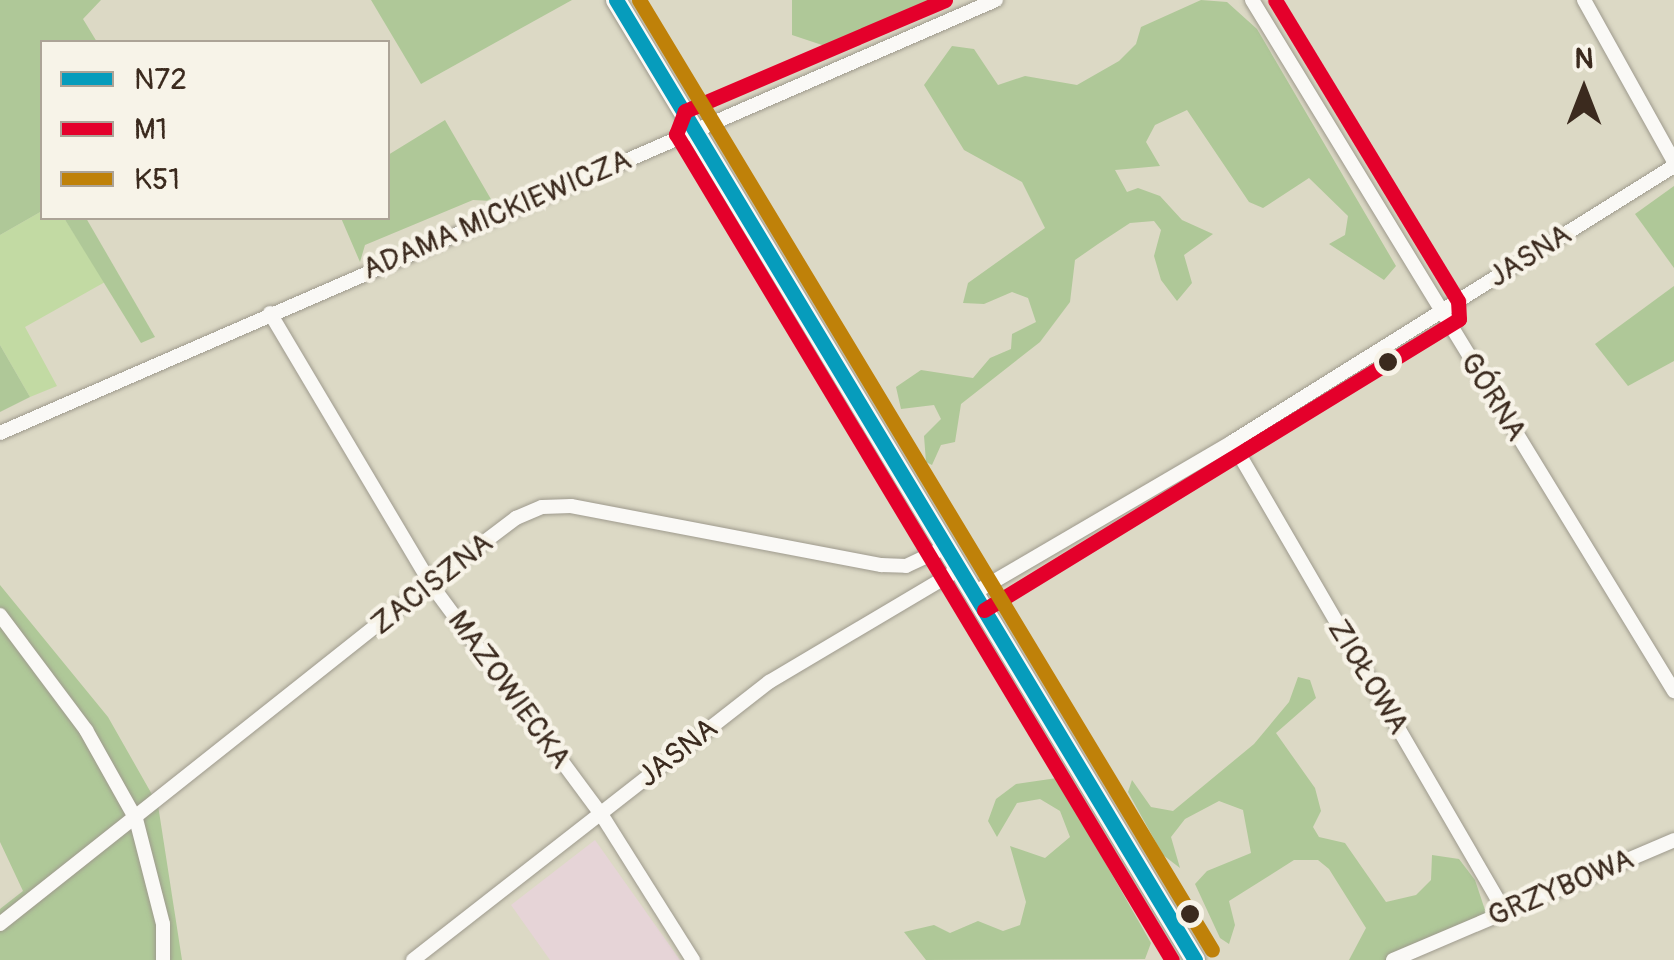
<!DOCTYPE html>
<html>
<head>
<meta charset="utf-8">
<style>
  body { margin:0 }
  #map { position:relative; width:1674px; height:960px; overflow:hidden; background:#dcd9c5; font-family:Pangolin,sans-serif }
  div>[style] { position:absolute }
  .built>* { inset:0; background:#e6d4d7 }
  .green>* { inset:0; background:#c2daa3 }
  .forest>* { inset:0; background:#afc898 }
  .roads { filter:drop-shadow(0 0 2px #9e9a8d) drop-shadow(0 0 2px #9e9a8d) }
  .minor>* { height:14px; margin:-7px; padding:0 7px; transform-origin:7px; border-radius:7px; background:#faf9f6 }
  .secondary>* { height:20px; margin:-10px; padding:0 10px; transform-origin:10px; border-radius:10px; background:#faf9f6 }
  .bus-1>* { height:15px; margin:-7.5px; padding:0 7.5px; transform-origin:7.5px; border-radius:7.5px; background:#069cbc }
  .bus-2>* { height:15px; margin:-7.5px; padding:0 7.5px; transform-origin:7.5px; border-radius:7.5px; background:#e4002b }
  .bus-3>* { height:15px; margin:-7.5px; padding:0 7.5px; transform-origin:7.5px; border-radius:7.5px; background:#bf8109 }
  .dots>* { width:28px; height:28px; translate:-50% -50%; box-sizing:border-box; border:5px solid #f7f3e8; border-radius:50% }
  span { translate:-50% -50%; white-space:nowrap; text-align:center; line-height:1.15; -webkit-text-stroke:9px #f7f3e8; paint-order:stroke }
  .street-label { font-size:30px; color:#3b2a1e }
  .legend { position:absolute; left:40px; top:40px; width:350px; height:180px; box-sizing:border-box; background:#f7f3e8; border:2px solid #aca397; margin:0; padding:12px 18px; list-style:none; font-size:30px; color:#3b2a1e }
  .legend li { display:flex; align-items:center; gap:20px; height:50px }
  .legend b { width:50px; border:2px solid #aca397 }
  .north { position:absolute; left:1534px; top:40px; width:100px; height:100px; -webkit-text-stroke:8px #f7f3e8; paint-order:stroke; rotate:0deg; font-size:28px; font-weight:700; line-height:40px; text-align:center; color:#3b2a1e }
  .north::after { content:''; display:block; margin:auto; width:35px; height:45px; background:#3b2a1e; clip-path:polygon(50% 0,100% 100%,50% 72%,0 100%) }
</style>
</head>
<body>
<div id="map">
  <div class="built">
    <div style="clip-path:polygon(595px 840px,680px 960px,550px 960px,511px 905px)"></div>
  </div>
  <div class="green">
    <div style="clip-path:polygon(42px 211px,42px 218px,64px 218px,105px 282px,25px 327px,57px 386px,30px 397px,0 345px,0 235px)"></div>
  </div>
  <div class="forest">
    <div style="clip-path:polygon(0 0,101px 0,83px 19px,97px 42px,42px 42px,42px 211px,0 235px)"></div>
    <div style="clip-path:polygon(371px 0,572px 0,421px 84px)"></div>
    <div style="clip-path:polygon(792px 0,940px 0,825px 46px,792px 35px)"></div>
    <div style="clip-path:polygon(1201px 0,1227px 2px,1257px 29px,1396px 266px,1384px 280px,1329px 244px,1345px 235px,1348px 216px,1309px 178px,1263px 208px,1249px 202px,1187px 110px,1155px 125px,1146px 142px,1160px 166px,1115px 170px,1127px 192px,1138px 188px,1160px 196px,1182px 220px,1213px 234px,1184px 255px,1192px 283px,1177px 301px,1161px 280px,1154px 256px,1161px 230px,1154px 221px,1130px 223px,1098px 244px,1075px 260px,1070px 302px,1040px 342px,961px 404px,955px 442px,941px 445px,932px 465px,926px 462px,924px 436px,941px 419px,934px 405px,901px 409px,896px 387px,921px 370px,973px 378px,990px 358px,1011px 349px,1012px 334px,1036px 322px,1028px 298px,1012px 292px,984px 304px,963px 303px,968px 283px,1045px 228px,1022px 182px,964px 150px,924px 85px,952px 46px,974px 49px,998px 85px,1025px 76px,1077px 85px,1119px 61px,1136px 44px,1141px 27px)"></div>
    <div style="clip-path:polygon(445px 120px,492px 201px,473px 200px,365px 245px,360px 262px,341px 218px,388px 218px,388px 155px)"></div>
    <div style="clip-path:polygon(1674px 186px,1674px 268px,1635px 214px)"></div>
    <div style="clip-path:polygon(64px 218px,86px 218px,155px 337px,141px 343px)"></div>
    <div style="clip-path:polygon(1674px 286px,1674px 361px,1628px 386px,1595px 344px)"></div>
    <div style="clip-path:polygon(0 345px,30px 397px,0 412px)"></div>
    <div style="clip-path:polygon(0 585px,108px 717px,158px 805px,182px 960px,0 960px,0 909px,23px 891px,0 842px)"></div>
    <div style="clip-path:polygon(1298px 677px,1310px 680px,1316px 698px,1276px 733px,1315px 788px,1321px 811px,1313px 827px,1319px 837px,1345px 843px,1386px 902px,1416px 895px,1431px 880px,1432px 855px,1459px 859px,1475px 880px,1487px 916px,1394px 960px,1349px 960px,1366px 928px,1329px 869px,1318px 860px,1294px 860px,1229px 901px,1235px 925px,1229px 944px,1220px 938px,1195px 884px,1207px 871px,1251px 853px,1243px 810px,1219px 801px,1185px 819px,1171px 837px,1180px 868px,1163px 855px,1128px 792px,1132px 780px,1151px 807px,1173px 811px,1254px 744px,1289px 702px)"></div>
    <div style="clip-path:polygon(1057px 778px,1151px 943px,1145px 959px,926px 960px,904px 932px,934px 925px,950px 933px,978px 921px,1003px 931px,1020px 925px,1026px 902px,1010px 846px,1045px 858px,1070px 837px,1060px 811px,1040px 799px,1017px 803px,997px 837px,988px 821px,996px 799px,1016px 784px)"></div>
  </div>
  <div class="roads">
    <div class="minor">
      <div style="left:1252px;top:0;width:810px;rotate:58.59deg"></div>
      <div style="left:1584px;top:0;width:185px;rotate:60.9deg"></div>
      <div style="left:270px;top:313px;width:314px;rotate:59.3deg"></div>
      <div style="left:430px;top:583px;width:287px;rotate:53.5deg"></div>
      <div style="left:601px;top:814px;width:173px;rotate:57.8deg"></div>
      <div style="left:0;top:433px;width:1086px;rotate:-23.5deg"></div>
      <div style="left:1232px;top:442px;width:544px;rotate:59.85deg"></div>
      <div style="left:974px;top:593px;width:299px;rotate:-30.3deg"></div>
      <div style="left:1232px;top:442px;width:521px;rotate:-31.98deg"></div>
      <div style="left:0;top:615px;width:144px;rotate:53.2deg"></div>
      <div style="left:86px;top:730px;width:102px;rotate:60.7deg"></div>
      <div style="left:136px;top:819px;width:108px;rotate:75.6deg"></div>
      <div style="left:163px;top:924px;width:36px;rotate:90deg"></div>
      <div style="left:0;top:924px;width:549px;rotate:-38.42deg"></div>
      <div style="left:430px;top:583px;width:108px;rotate:-37.1deg"></div>
      <div style="left:516px;top:518px;width:28px;rotate:-23deg"></div>
      <div style="left:542px;top:507px;width:29px;rotate:-2deg"></div>
      <div style="left:571px;top:506px;width:316px;rotate:10.8deg"></div>
      <div style="left:881px;top:565px;width:25px;rotate:2deg"></div>
      <div style="left:906px;top:566px;width:44px;rotate:-25.4deg"></div>
      <div style="left:413px;top:960px;width:452px;rotate:-38deg"></div>
      <div style="left:769px;top:682px;width:221px;rotate:-30.7deg"></div>
      <div style="left:1393px;top:960px;width:306px;rotate:-23.1deg"></div>
    </div>
    <div class="secondary">
      <div style="left:616px;top:0;width:1121px;rotate:58.9deg"></div>
    </div>
  </div>
  <div class="bus-1">
    <div style="left:616px;top:0;width:1121px;rotate:58.9deg"></div>
  </div>
  <div class="bus-2">
    <div style="left:945px;top:0;width:283px;rotate:156.9deg"></div>
    <div style="left:685px;top:111px;width:25px;rotate:111deg"></div>
    <div style="left:676px;top:134px;width:963px;rotate:59.02deg"></div>
    <div style="left:984px;top:610px;width:557px;rotate:-31.49deg"></div>
    <div style="left:1459px;top:319px;width:18px;rotate:-93deg"></div>
    <div style="left:1458px;top:301px;width:352px;rotate:-121.3deg"></div>
  </div>
  <div class="bus-3">
    <div style="left:639px;top:0;width:1109px;rotate:58.9deg"></div>
  </div>
  <div class="dots">
    <div style="left:1388px;top:362px;background:#3b2a1e"></div>
    <div style="left:1190px;top:914px;background:#3b2a1e"></div>
  </div>
  <div class="street-label">
    <span style="left:497px;top:215px;rotate:-23deg">ADAMA MICKIEWICZA</span>
    <span style="left:1530px;top:256px;rotate:-32deg">JASNA</span>
    <span style="left:1493px;top:397px;rotate:58deg">GÓRNA</span>
    <span style="left:432px;top:584px;rotate:-38deg">ZACISZNA</span>
    <span style="left:1368px;top:677px;rotate:59deg">ZIOŁOWA</span>
    <span style="left:509px;top:690px;rotate:54deg">MAZOWIECKA</span>
    <span style="left:678px;top:753px;rotate:-38deg">JASNA</span>
    <span style="left:1561px;top:888px;rotate:-23deg">GRZYBOWA</span>
  </div>
  <ul class="legend">
  <li><b style="height:12px;background:#069cbc"></b>N72</li>
  <li><b style="height:12px;background:#e4002b"></b>M1</li>
  <li><b style="height:12px;background:#bf8109"></b>K51</li>
  </ul>
  <div class="north">N</div>
</div>
</body>
</html>
